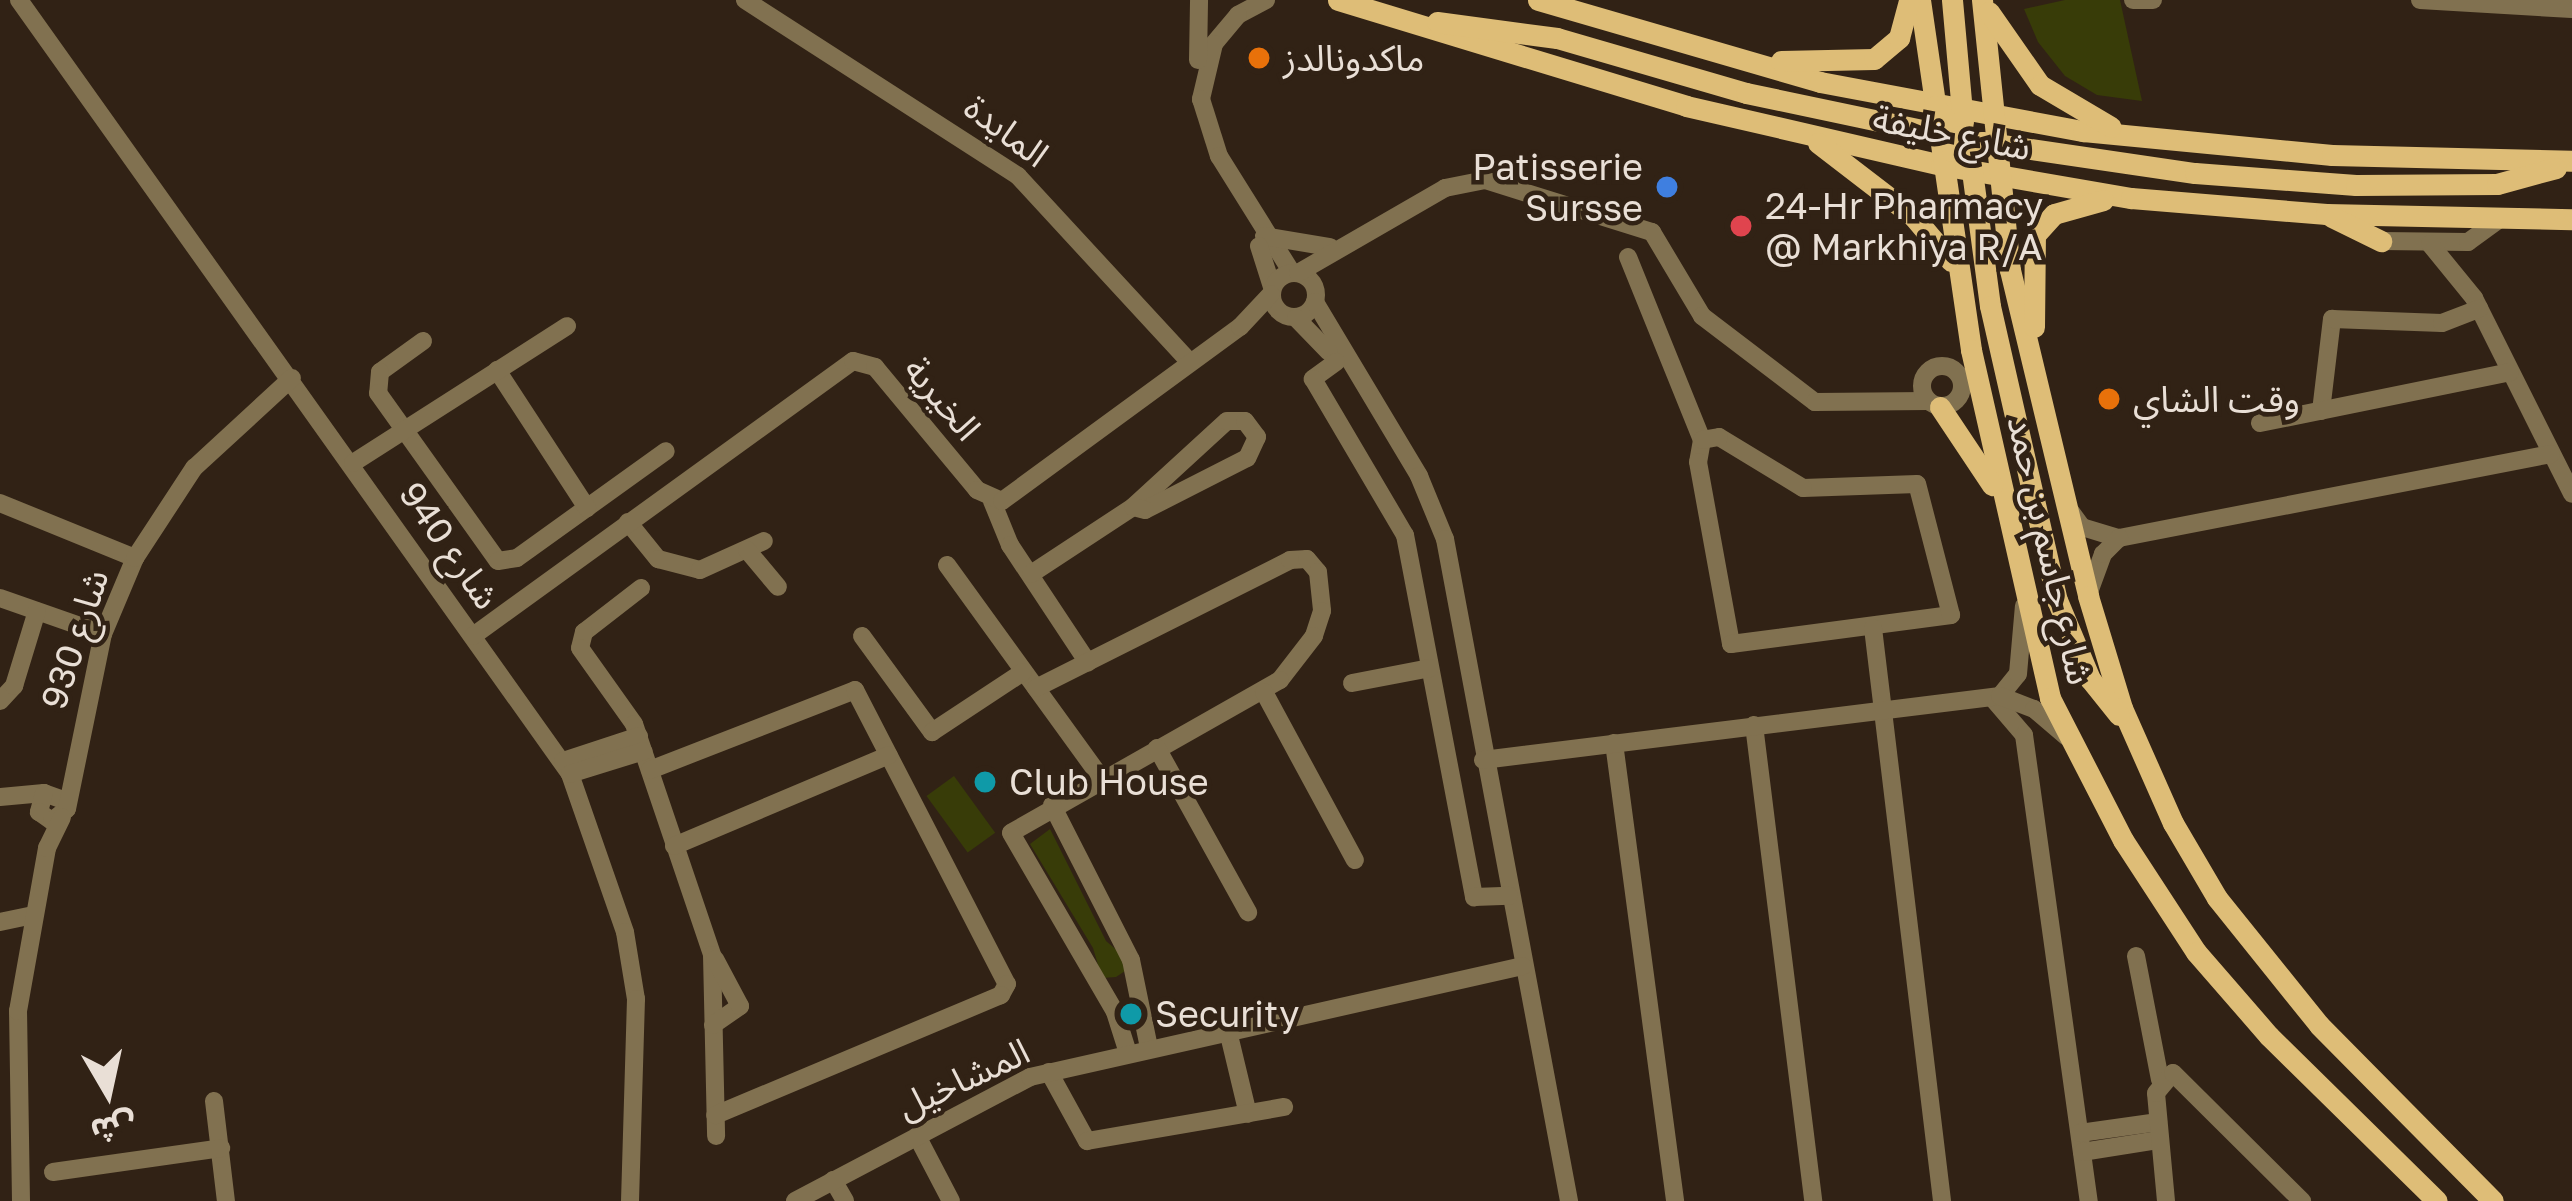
<!DOCTYPE html>
<html>
<head>
<meta charset="utf-8">
<style>
	body { margin:0 }
	#map { position:relative; width:2572px; height:1201px; overflow:hidden; background:#312215; font-family:"Golos Text","Noto Sans Arabic",sans-serif }
	div>[style] { position:absolute }
	[style*='--x'] { left:calc(var(--x)*1px); top:calc(var(--y)*1px); width:calc(var(--w)*1px); rotate:calc(var(--a)*1deg) }
	.green>* { inset:0; background:#383c08; transform-origin:0 0 }
	.minor>* { height:18px; margin:-9px; padding:0 9px; transform-origin:9px; border-radius:9px; background:#817150 }
	.minor>.ring { margin:-9px; padding:0; box-sizing:content-box; background:none; border:18px solid #817150; border-radius:50% }
	.major>* { height:21px; margin:-10.5px; padding:0 10.5px; transform-origin:10.5px; border-radius:10.5px; background:#debd77 }
	.dots>* { width:33px; height:33px; translate:-50% -50%; box-sizing:border-box; border:6px solid #312215; border-radius:50% }
	span { translate:-50% -50%; white-space:nowrap; text-align:center; line-height:1.15; -webkit-text-stroke:9px #312215; paint-order:stroke }
	.poi-label { font-size:36px; color:#e9dfd6 }
	.left { translate:0 -50%; text-align:left }
	.right { translate:-100% -50%; text-align:right }
	.street-label { font-size:36px; color:#e9dfd6 }
	.north { position:absolute; left:48px; top:1033px; width:120px; height:120px; -webkit-text-stroke:9px #312215; paint-order:stroke; rotate:171deg; font-size:33px; font-weight:700; line-height:48px; text-align:center; color:#e9dfd6 }
	.north::after { content:''; display:block; margin:auto; width:42px; height:54px; background:#e9dfd6; clip-path:polygon(50% 0,100% 100%,50% 72%,0 100%) }
</style>
</head>
<body>
<div id="map">
	<div class="green">
		<i style="clip-path:polygon(2065px 0,2120px 0,2142px 101px,2097px 95px,2065px 76px,2038px 42px,2024px 9px)"></i>
		<i style="left:954px;top:776px;width:70px;height:34px;rotate:54deg"></i>
		<i style="clip-path:polygon(1050px 829px,1106px 941px,1119px 952px,1125px 971px,1116px 977px,1102px 978px,1093px 948px,1030px 844px)"></i>
	</div>
	<div class="minor">
		<i style="--x:19;--y:0;--w:950;--a:54.55"></i>
		<i style="--x:570;--y:774;--w:167;--a:70.8"></i>
		<i style="--x:625;--y:932;--w:68;--a:80.7"></i>
		<i style="--x:636;--y:999;--w:202;--a:91.7"></i>
		<i style="--x:745;--y:0;--w:325;--a:32.8"></i>
		<i style="--x:1018;--y:176;--w:252;--a:47.3"></i>
		<i style="--x:1266;--y:0;--w:32;--a:152"></i>
		<i style="--x:1238;--y:15;--w:38;--a:130"></i>
		<i style="--x:1214;--y:44;--w:57;--a:103.3"></i>
		<i style="--x:1201;--y:99;--w:60;--a:72.5"></i>
		<i style="--x:1219;--y:156;--w:138;--a:58"></i>
		<i style="--x:2133;--y:0;--w:20;--a:0"></i>
		<i style="--x:2420;--y:0;--w:152;--a:3.4"></i>
		<i style="--x:1198;--y:60;--w:60;--a:-89"></i>
		<i style="--x:1264;--y:236;--w:67;--a:9.5"></i>
		<i style="--x:2381;--y:241;--w:87;--a:0.7"></i>
		<i style="--x:2468;--y:242;--w:37;--a:-36"></i>
		<i style="--x:2430;--y:244;--w:70;--a:50.8"></i>
		<i style="--x:2474;--y:298;--w:219;--a:63.4"></i>
		<i style="--x:1259;--y:246;--w:43;--a:72.4"></i>
		<i style="--x:1628;--y:257;--w:197;--a:68"></i>
		<i style="--x:1702;--y:440;--w:22;--a:100"></i>
		<i style="--x:1698;--y:462;--w:185;--a:79.7"></i>
		<i style="--x:1731;--y:644;--w:222;--a:-7.5"></i>
		<i style="--x:1951;--y:615;--w:135;--a:-104.5"></i>
		<i style="--x:1917;--y:484;--w:114;--a:178"></i>
		<i style="--x:1803;--y:488;--w:98;--a:-148.7"></i>
		<i style="--x:1719;--y:437;--w:17;--a:170"></i>
		<i class="ring" style="left:1272px;top:273px;width:26px;height:26px"></i>
		<i style="--x:1298;--y:273;--w:170;--a:-30"></i>
		<i style="--x:1445;--y:188;--w:41;--a:-11.3"></i>
		<i style="--x:1485;--y:180;--w:175;--a:17.3"></i>
		<i style="--x:1652;--y:232;--w:98;--a:59.2"></i>
		<i style="--x:1702;--y:316;--w:142;--a:37.3"></i>
		<i style="--x:1815;--y:402;--w:113;--a:-0.5"></i>
		<i style="--x:1315;--y:302;--w:203;--a:59.1"></i>
		<i style="--x:1419;--y:476;--w:68;--a:67.6"></i>
		<i style="--x:1445;--y:539;--w:674;--a:79.39"></i>
		<i style="--x:1296;--y:318;--w:47;--a:45.9"></i>
		<i style="--x:423;--y:341;--w:53;--a:144.2"></i>
		<i style="--x:380;--y:372;--w:21;--a:95"></i>
		<i style="--x:378;--y:393;--w:206;--a:54.5"></i>
		<i style="--x:498;--y:561;--w:19;--a:-9"></i>
		<i style="--x:517;--y:558;--w:183;--a:-35.7"></i>
		<i style="--x:1336;--y:362;--w:29;--a:144"></i>
		<i style="--x:1313;--y:379;--w:181;--a:59.5"></i>
		<i style="--x:1405;--y:535;--w:369;--a:79.2"></i>
		<i style="--x:1474;--y:897;--w:35;--a:-2"></i>
		<i class="ring" style="left:1922px;top:366px;width:22px;height:22px"></i>
		<i style="--x:497;--y:370;--w:165;--a:56.9"></i>
		<i style="--x:2321;--y:411;--w:93;--a:-83.2"></i>
		<i style="--x:2332;--y:319;--w:110;--a:2.1"></i>
		<i style="--x:2442;--y:323;--w:40;--a:-21"></i>
		<i style="--x:2260;--y:423;--w:255;--a:-11.5"></i>
		<i style="--x:353;--y:463;--w:254;--a:-32.6"></i>
		<i style="--x:992;--y:501;--w:48;--a:67.8"></i>
		<i style="--x:1010;--y:545;--w:141;--a:56.5"></i>
		<i style="--x:0;--y:503;--w:146;--a:22.2"></i>
		<i style="--x:2071;--y:512;--w:19;--a:54"></i>
		<i style="--x:2082;--y:527;--w:39;--a:17"></i>
		<i style="--x:2119;--y:538;--w:440;--a:-11"></i>
		<i style="--x:628;--y:522;--w:48;--a:51"></i>
		<i style="--x:658;--y:559;--w:43;--a:14.7"></i>
		<i style="--x:700;--y:570;--w:70;--a:-24.4"></i>
		<i style="--x:747;--y:550;--w:48;--a:50"></i>
		<i style="--x:947;--y:565;--w:263;--a:54.1"></i>
		<i style="--x:1031;--y:574;--w:122;--a:-33.3"></i>
		<i style="--x:1133;--y:507;--w:127;--a:-42.5"></i>
		<i style="--x:1227;--y:421;--w:18;--a:0"></i>
		<i style="--x:1245;--y:421;--w:20;--a:53"></i>
		<i style="--x:1257;--y:437;--w:23;--a:115"></i>
		<i style="--x:1247;--y:458;--w:114;--a:153"></i>
		<i style="--x:1145;--y:510;--w:12;--a:-166"></i>
		<i style="--x:641;--y:588;--w:72;--a:142.3"></i>
		<i style="--x:584;--y:632;--w:16;--a:104"></i>
		<i style="--x:580;--y:648;--w:93;--a:54.6"></i>
		<i style="--x:634;--y:724;--w:244;--a:71.3"></i>
		<i style="--x:712;--y:955;--w:181;--a:88.7"></i>
		<i style="--x:2088;--y:595;--w:44;--a:-69.9"></i>
		<i style="--x:2103;--y:554;--w:23;--a:-45"></i>
		<i style="--x:0;--y:598;--w:109;--a:19.3"></i>
		<i style="--x:1873;--y:628;--w:577;--a:83.13"></i>
		<i style="--x:473;--y:636;--w:469;--a:-35.9"></i>
		<i style="--x:853;--y:361;--w:23;--a:15"></i>
		<i style="--x:875;--y:367;--w:160;--a:50.3"></i>
		<i style="--x:977;--y:490;--w:27;--a:24"></i>
		<i style="--x:1002;--y:501;--w:295;--a:-36.2"></i>
		<i style="--x:1240;--y:327;--w:45;--a:-46.8"></i>
		<i style="--x:862;--y:636;--w:119;--a:53.9"></i>
		<i style="--x:932;--y:732;--w:109;--a:-33.4"></i>
		<i style="--x:1352;--y:683;--w:79;--a:-10.9"></i>
		<i style="--x:1036;--y:688;--w:284;--a:-26.7"></i>
		<i style="--x:1290;--y:560;--w:17;--a:-3"></i>
		<i style="--x:1307;--y:559;--w:17;--a:50"></i>
		<i style="--x:1318;--y:572;--w:39;--a:84"></i>
		<i style="--x:1322;--y:611;--w:26;--a:108"></i>
		<i style="--x:1314;--y:636;--w:56;--a:127.7"></i>
		<i style="--x:1280;--y:680;--w:309;--a:150.4"></i>
		<i style="--x:1011;--y:833;--w:207;--a:59.8"></i>
		<i style="--x:1115;--y:1012;--w:43;--a:72.4"></i>
		<i style="--x:1264;--y:692;--w:191;--a:61.6"></i>
		<i style="--x:2000;--y:696;--w:28;--a:-51"></i>
		<i style="--x:2018;--y:674;--w:68;--a:-85"></i>
		<i style="--x:1994;--y:700;--w:46;--a:49.4"></i>
		<i style="--x:2024;--y:735;--w:471;--a:82.1"></i>
		<i style="--x:0;--y:701;--w:21;--a:-47"></i>
		<i style="--x:14;--y:686;--w:78;--a:-73"></i>
		<i style="--x:1754;--y:725;--w:480;--a:82.9"></i>
		<i style="--x:1614;--y:743;--w:462;--a:82.4"></i>
		<i style="--x:1157;--y:748;--w:188;--a:61"></i>
		<i style="--x:1483;--y:760;--w:521;--a:-7.06"></i>
		<i style="--x:2000;--y:696;--w:36;--a:21"></i>
		<i style="--x:2034;--y:709;--w:43;--a:40.3"></i>
		<i style="--x:563;--y:761;--w:80;--a:-18.2"></i>
		<i style="--x:650;--y:770;--w:220;--a:-21.3"></i>
		<i style="--x:855;--y:690;--w:331;--a:62.7"></i>
		<i style="--x:1007;--y:984;--w:13;--a:119"></i>
		<i style="--x:1001;--y:995;--w:310;--a:157.2"></i>
		<i style="--x:570;--y:774;--w:77;--a:-17.3"></i>
		<i style="--x:0;--y:797;--w:44;--a:-5.2"></i>
		<i style="--x:66;--y:801;--w:23;--a:-160"></i>
		<i style="--x:44;--y:793;--w:20;--a:105"></i>
		<i style="--x:39;--y:812;--w:16;--a:35"></i>
		<i style="--x:52;--y:821;--w:19;--a:-39"></i>
		<i style="--x:67;--y:809;--w:179;--a:-78.4"></i>
		<i style="--x:103;--y:634;--w:82;--a:-67.2"></i>
		<i style="--x:135;--y:558;--w:108;--a:-56.8"></i>
		<i style="--x:194;--y:468;--w:133;--a:-42.6"></i>
		<i style="--x:1052;--y:805;--w:174;--a:63"></i>
		<i style="--x:1131;--y:960;--w:90;--a:78.4"></i>
		<i style="--x:674;--y:846;--w:233;--a:-22.9"></i>
		<i style="--x:0;--y:922;--w:34;--a:-12"></i>
		<i style="--x:2136;--y:956;--w:126;--a:79"></i>
		<i style="--x:713;--y:1025;--w:33;--a:-35"></i>
		<i style="--x:740;--y:1006;--w:53;--a:-118"></i>
		<i style="--x:1228;--y:1031;--w:85;--a:76.5"></i>
		<i style="--x:1049;--y:1072;--w:79;--a:61.2"></i>
		<i style="--x:1087;--y:1141;--w:200;--a:-9.8"></i>
		<i style="--x:214;--y:1101;--w:101;--a:83.2"></i>
		<i style="--x:2080;--y:1133;--w:79;--a:-8"></i>
		<i style="--x:917;--y:1136;--w:73;--a:62.4"></i>
		<i style="--x:2082;--y:1152;--w:78;--a:-8.9"></i>
		<i style="--x:53;--y:1172;--w:170;--a:-8.1"></i>
		<i style="--x:833;--y:1180;--w:24;--a:60"></i>
		<i style="--x:21;--y:1201;--w:190;--a:-90.9"></i>
		<i style="--x:18;--y:1011;--w:166;--a:-79.9"></i>
		<i style="--x:47;--y:848;--w:34;--a:-64"></i>
		<i style="--x:795;--y:1201;--w:266;--a:-27.8"></i>
		<i style="--x:1030;--y:1077;--w:505;--a:-12.69"></i>
		<i style="--x:2166;--y:1201;--w:108;--a:-95.3"></i>
		<i style="--x:2156;--y:1093;--w:26;--a:-50"></i>
		<i style="--x:2173;--y:1073;--w:182;--a:44.8"></i>
	</div>
	<div class="major">
		<i style="--x:1338;--y:0;--w:364;--a:16.9"></i>
		<i style="--x:1686;--y:106;--w:262;--a:13"></i>
		<i style="--x:1941;--y:165;--w:193;--a:9.9"></i>
		<i style="--x:2131;--y:198;--w:196;--a:4.7"></i>
		<i style="--x:2326;--y:214;--w:246;--a:1.2"></i>
		<i style="--x:1538;--y:0;--w:294;--a:16.2"></i>
		<i style="--x:1820;--y:82;--w:268;--a:10.6"></i>
		<i style="--x:2083;--y:131;--w:250;--a:5.5"></i>
		<i style="--x:2332;--y:155;--w:240;--a:1.4"></i>
		<i style="--x:1920;--y:0;--w:354;--a:81.7"></i>
		<i style="--x:1971;--y:350;--w:357;--a:77.2"></i>
		<i style="--x:2050;--y:698;--w:160;--a:62.8"></i>
		<i style="--x:2123;--y:840;--w:134;--a:56.9"></i>
		<i style="--x:2196;--y:952;--w:111;--a:49"></i>
		<i style="--x:2269;--y:1036;--w:235;--a:44.5"></i>
		<i style="--x:1952;--y:0;--w:123;--a:84.9"></i>
		<i style="--x:1982;--y:0;--w:271;--a:84.1"></i>
		<i style="--x:2010;--y:270;--w:335;--a:76.5"></i>
		<i style="--x:2088;--y:596;--w:117;--a:73.1"></i>
		<i style="--x:2122;--y:708;--w:126;--a:66.1"></i>
		<i style="--x:2173;--y:823;--w:87;--a:59.6"></i>
		<i style="--x:2217;--y:898;--w:163;--a:51.2"></i>
		<i style="--x:2319;--y:1025;--w:247;--a:45.3"></i>
		<i style="--x:1989;--y:12;--w:89;--a:55.1"></i>
		<i style="--x:2040;--y:85;--w:82;--a:30.6"></i>
		<i style="--x:1437;--y:22;--w:121;--a:7.6"></i>
		<i style="--x:1557;--y:38;--w:197;--a:16.2"></i>
		<i style="--x:1746;--y:93;--w:208;--a:11.9"></i>
		<i style="--x:1781;--y:61;--w:93;--a:-1.2"></i>
		<i style="--x:1874;--y:59;--w:33;--a:-40"></i>
		<i style="--x:1899;--y:38;--w:39;--a:-75"></i>
		<i style="--x:1934;--y:106;--w:40;--a:49"></i>
		<i style="--x:1960;--y:136;--w:37;--a:71"></i>
		<i style="--x:1972;--y:171;--w:136;--a:82.4"></i>
		<i style="--x:1990;--y:306;--w:302;--a:77.2"></i>
		<i style="--x:2057;--y:600;--w:86;--a:67.3"></i>
		<i style="--x:2090;--y:679;--w:46;--a:51.1"></i>
		<i style="--x:1818;--y:143;--w:120;--a:37.5"></i>
		<i style="--x:1913;--y:216;--w:59;--a:49.8"></i>
		<i style="--x:1952;--y:151;--w:31;--a:-17"></i>
		<i style="--x:1982;--y:142;--w:215;--a:8.3"></i>
		<i style="--x:2195;--y:173;--w:161;--a:4.3"></i>
		<i style="--x:2356;--y:185;--w:141;--a:-0.4"></i>
		<i style="--x:2497;--y:184;--w:61;--a:-15.2"></i>
		<i style="--x:2332;--y:217;--w:55;--a:26.1"></i>
		<i style="--x:2034;--y:327;--w:92;--a:-89.4"></i>
		<i style="--x:2035;--y:235;--w:28;--a:-48"></i>
		<i style="--x:2054;--y:214;--w:51;--a:-15.9"></i>
		<i style="--x:1940;--y:407;--w:94;--a:56.3"></i>
	</div>
	<div class="dots">
		<i style="left:1259px;top:58px;background:#e8710a"></i>
		<i style="left:1667px;top:187px;background:#3f7fe0"></i>
		<i style="left:1741px;top:226px;background:#e0444e"></i>
		<i style="left:2109px;top:399px;background:#e8710a"></i>
		<i style="left:985px;top:782px;background:#0f9aa8"></i>
		<i style="left:1131px;top:1014px;background:#0f9aa8"></i>
	</div>
	<div class="poi-label">
		<span class="left" style="left:1283px;top:58px">ماكدونالدز</span>
		<span class="right" style="left:1643px;top:187px">Patisserie<br>Sursse</span>
		<span class="left" style="left:1765px;top:226px">24-Hr Pharmacy<br>@ Markhiya R/A</span>
		<span class="left" style="left:2133px;top:399px">وقت الشاي</span>
		<span class="left" style="left:1009px;top:782px">Club House</span>
		<span class="left" style="left:1155px;top:1014px">Security</span>
	</div>
	<div class="street-label">
		<span style="left:1007px;top:130px;rotate:37deg">المايدة</span>
		<span style="left:1952px;top:132px;rotate:11deg">شارع خليفة</span>
		<span style="left:943px;top:398px;rotate:50deg">الخيرية</span>
		<span style="left:450px;top:545px;rotate:55deg">شارع 940</span>
		<span style="left:2051px;top:550px;rotate:77deg">شارع جاسم بن حمد</span>
		<span style="left:74px;top:639px;rotate:-72deg">شارع 930</span>
		<span style="left:963px;top:1078px;rotate:-25deg">المشاخيل</span>
	</div>
	<div class="north">ش</div>
</div>
</body>
</html>
